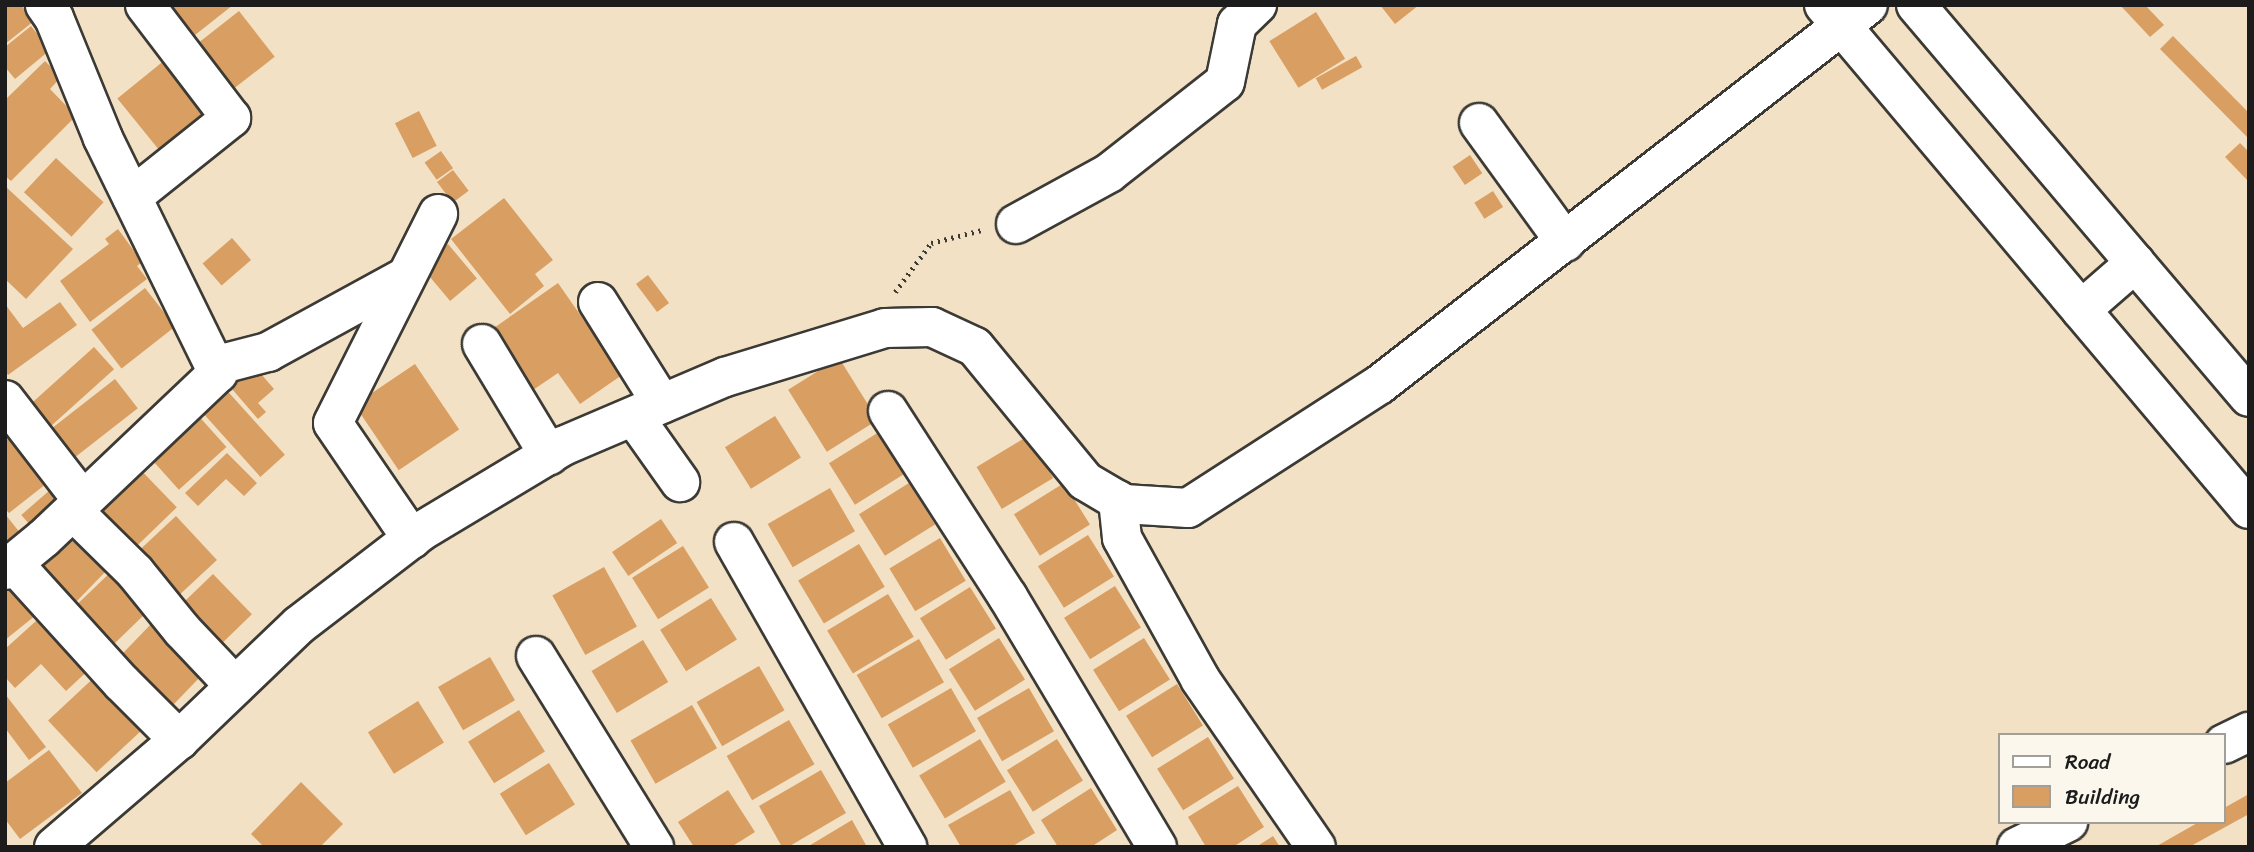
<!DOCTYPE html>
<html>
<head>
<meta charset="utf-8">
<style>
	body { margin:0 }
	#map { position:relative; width:2254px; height:852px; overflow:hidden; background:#f3e1c5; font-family:Sriracha,sans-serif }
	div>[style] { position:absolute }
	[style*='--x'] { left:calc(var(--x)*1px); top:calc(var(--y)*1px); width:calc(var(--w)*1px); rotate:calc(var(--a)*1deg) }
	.building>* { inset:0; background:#d99e61; transform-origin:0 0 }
	.path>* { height:4.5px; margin-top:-2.25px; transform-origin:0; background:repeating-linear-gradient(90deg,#3c3a35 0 2px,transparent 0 7px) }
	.roads { filter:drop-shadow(2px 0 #3c3a35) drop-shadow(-2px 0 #3c3a35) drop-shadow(0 2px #3c3a35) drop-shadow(0 -2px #3c3a35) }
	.minor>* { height:38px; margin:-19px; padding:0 19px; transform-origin:19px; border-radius:19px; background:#fff }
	span { translate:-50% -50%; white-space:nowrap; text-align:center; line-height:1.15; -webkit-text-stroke:7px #fbf7ec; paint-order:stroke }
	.frame { position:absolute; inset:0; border:7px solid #1c1c1c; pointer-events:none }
	.legend { position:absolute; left:1998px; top:733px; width:228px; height:91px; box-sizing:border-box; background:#fbf7ec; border:2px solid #a29f99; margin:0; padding:9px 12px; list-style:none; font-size:21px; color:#1c1c1c }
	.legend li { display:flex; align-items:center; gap:14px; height:35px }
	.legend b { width:35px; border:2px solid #a29f99 }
</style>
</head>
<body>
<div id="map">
	<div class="building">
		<i style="clip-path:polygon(9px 5px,21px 5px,34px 21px,5px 44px,5px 9px)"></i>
		<i style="clip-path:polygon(163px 5px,233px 5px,190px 39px)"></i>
		<i style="clip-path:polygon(1380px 5px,1419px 5px,1395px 24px)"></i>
		<i style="clip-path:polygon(2120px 5px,2145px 5px,2164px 25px,2150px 37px)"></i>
		<i style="left:239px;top:11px;width:58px;height:53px;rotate:52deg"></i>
		<i style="left:1316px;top:12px;width:55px;height:55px;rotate:58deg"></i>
		<i style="clip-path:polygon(31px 26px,50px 50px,15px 79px,5px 67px,5px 47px)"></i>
		<i style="clip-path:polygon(2173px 36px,2249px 113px,2249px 139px,2160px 49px)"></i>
		<i style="left:171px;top:55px;width:65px;height:69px;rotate:51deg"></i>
		<i style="left:1356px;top:56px;width:13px;height:46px;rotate:61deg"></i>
		<i style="clip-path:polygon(45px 61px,61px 77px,50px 89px,76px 116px,11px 181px,5px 176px,5px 100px)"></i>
		<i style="left:419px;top:111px;width:39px;height:27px;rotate:63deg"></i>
		<i style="clip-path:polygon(2240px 143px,2249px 152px,2249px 182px,2225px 157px)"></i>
		<i style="left:441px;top:151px;width:21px;height:20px;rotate:55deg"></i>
		<i style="left:1470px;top:155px;width:22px;height:21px;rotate:56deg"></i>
		<i style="left:56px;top:158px;width:65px;height:47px;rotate:43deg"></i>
		<i style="left:453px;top:170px;width:26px;height:20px;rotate:53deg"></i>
		<i style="clip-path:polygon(5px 186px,73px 249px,26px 299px,5px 279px)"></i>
		<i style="left:1493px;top:191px;width:19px;height:22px;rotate:58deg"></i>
		<i style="clip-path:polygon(504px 198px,553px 260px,535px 274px,544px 286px,510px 314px,451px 239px)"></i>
		<i style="clip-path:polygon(118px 229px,142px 262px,137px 266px,147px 279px,90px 322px,60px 281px,109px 244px,105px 239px)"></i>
		<i style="left:232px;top:238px;width:29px;height:39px;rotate:49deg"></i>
		<i style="left:448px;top:244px;width:45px;height:35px;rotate:50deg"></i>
		<i style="left:648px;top:275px;width:35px;height:15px;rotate:53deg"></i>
		<i style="clip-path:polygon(558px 283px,622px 375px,580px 404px,558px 373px,533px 390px,491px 330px)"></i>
		<i style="left:145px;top:288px;width:49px;height:68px;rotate:52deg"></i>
		<i style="clip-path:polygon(60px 302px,77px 325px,8px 375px,5px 371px,5px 304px,23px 328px)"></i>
		<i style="left:94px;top:347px;width:30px;height:89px;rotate:48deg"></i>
		<i style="left:839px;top:358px;width:73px;height:60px;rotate:58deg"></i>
		<i style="clip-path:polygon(250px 361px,274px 389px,258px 403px,266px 412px,258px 419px,226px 382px)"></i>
		<i style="left:415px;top:364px;width:79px;height:73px;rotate:56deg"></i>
		<i style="left:115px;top:379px;width:37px;height:87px;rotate:52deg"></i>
		<i style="left:222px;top:385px;width:94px;height:33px;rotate:48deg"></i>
		<i style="left:195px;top:412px;width:47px;height:64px;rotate:48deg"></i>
		<i style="left:775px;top:416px;width:49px;height:59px;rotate:58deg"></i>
		<i style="left:879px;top:432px;width:49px;height:59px;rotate:58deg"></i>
		<i style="clip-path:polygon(15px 434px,51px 480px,9px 513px,5px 509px,5px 441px)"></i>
		<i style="left:1028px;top:436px;width:49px;height:60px;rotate:59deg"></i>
		<i style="clip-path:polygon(227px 453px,257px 483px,244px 496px,226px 479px,198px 506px,185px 493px)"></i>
		<i style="left:133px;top:462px;width:63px;height:66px;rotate:46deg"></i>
		<i style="left:909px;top:483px;width:49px;height:59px;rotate:58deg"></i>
		<i style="left:1064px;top:483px;width:49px;height:59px;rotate:58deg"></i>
		<i style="left:830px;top:488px;width:50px;height:72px;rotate:60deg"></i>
		<i style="left:50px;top:490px;width:20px;height:38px;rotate:49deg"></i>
		<i style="clip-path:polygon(5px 514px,21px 534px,5px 547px)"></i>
		<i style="left:176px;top:516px;width:60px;height:60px;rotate:47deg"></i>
		<i style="left:661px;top:519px;width:29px;height:59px;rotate:56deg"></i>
		<i style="left:73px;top:526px;width:55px;height:61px;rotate:44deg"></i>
		<i style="left:1088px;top:535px;width:49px;height:59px;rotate:58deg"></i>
		<i style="left:940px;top:538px;width:50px;height:59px;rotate:59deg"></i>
		<i style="left:859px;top:544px;width:50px;height:71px;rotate:59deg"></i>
		<i style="left:683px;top:546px;width:49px;height:60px;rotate:58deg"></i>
		<i style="left:118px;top:565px;width:54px;height:62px;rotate:46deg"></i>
		<i style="left:604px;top:567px;width:68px;height:59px;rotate:61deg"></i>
		<i style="left:213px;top:574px;width:56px;height:52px;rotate:46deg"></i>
		<i style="clip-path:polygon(5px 584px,41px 611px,5px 640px)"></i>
		<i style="left:1115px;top:586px;width:49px;height:60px;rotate:58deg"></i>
		<i style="left:970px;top:587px;width:49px;height:59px;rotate:58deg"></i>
		<i style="left:888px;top:594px;width:50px;height:71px;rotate:59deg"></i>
		<i style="left:711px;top:598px;width:49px;height:60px;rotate:58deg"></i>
		<i style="clip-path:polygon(46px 612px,94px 665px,66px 691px,41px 664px,15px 688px,5px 677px,5px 649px)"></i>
		<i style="left:154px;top:621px;width:72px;height:59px;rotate:44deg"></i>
		<i style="left:999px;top:638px;width:49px;height:59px;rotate:58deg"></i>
		<i style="left:1144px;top:638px;width:49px;height:60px;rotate:58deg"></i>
		<i style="left:919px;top:639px;width:50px;height:72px;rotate:60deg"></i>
		<i style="left:643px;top:640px;width:49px;height:60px;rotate:59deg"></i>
		<i style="left:490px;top:657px;width:50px;height:60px;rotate:60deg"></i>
		<i style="left:759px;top:666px;width:51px;height:72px;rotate:60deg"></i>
		<i style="left:100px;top:672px;width:71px;height:71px;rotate:47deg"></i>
		<i style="left:1177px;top:684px;width:49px;height:60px;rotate:58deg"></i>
		<i style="left:951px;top:688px;width:50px;height:73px;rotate:60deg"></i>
		<i style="left:1029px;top:688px;width:50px;height:60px;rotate:60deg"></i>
		<i style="clip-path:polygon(5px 694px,46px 747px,29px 760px,5px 728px)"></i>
		<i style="left:418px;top:701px;width:49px;height:59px;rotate:58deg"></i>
		<i style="left:692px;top:705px;width:50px;height:71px;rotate:60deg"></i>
		<i style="left:519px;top:710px;width:49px;height:60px;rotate:58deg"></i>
		<i style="left:789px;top:720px;width:51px;height:72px;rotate:60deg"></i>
		<i style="left:1208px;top:737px;width:49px;height:60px;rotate:58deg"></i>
		<i style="left:980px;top:739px;width:50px;height:71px;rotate:59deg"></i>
		<i style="left:1057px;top:739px;width:49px;height:59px;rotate:58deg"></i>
		<i style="clip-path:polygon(49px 750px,82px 793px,20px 839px,5px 819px,5px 783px)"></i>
		<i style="left:549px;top:763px;width:49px;height:58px;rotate:58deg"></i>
		<i style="clip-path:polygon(821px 770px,846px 813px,788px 847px,782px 847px,759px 806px)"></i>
		<i style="clip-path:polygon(301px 782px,343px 824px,320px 847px,264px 847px,251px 834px)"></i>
		<i style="clip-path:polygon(1238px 786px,1264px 827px,1233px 847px,1206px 847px,1188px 817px)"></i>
		<i style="clip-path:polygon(1091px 788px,1117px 830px,1091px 847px,1058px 847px,1041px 820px)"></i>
		<i style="clip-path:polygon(728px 790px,755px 832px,731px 847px,694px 847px,678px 822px)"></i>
		<i style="clip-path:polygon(1010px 790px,1035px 833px,1011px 847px,961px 847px,948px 825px)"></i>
		<i style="clip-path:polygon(2249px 794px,2249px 814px,2189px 847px,2155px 847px,2199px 822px,2224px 822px,2224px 808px)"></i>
		<i style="clip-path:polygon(852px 820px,867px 847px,807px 847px)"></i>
		<i style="clip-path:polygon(1273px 836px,1280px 847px,1256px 847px)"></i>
	</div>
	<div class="path">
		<i style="--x:895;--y:292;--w:61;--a:-53.7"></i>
		<i style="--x:931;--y:243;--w:53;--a:-14.3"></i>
	</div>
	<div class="roads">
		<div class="minor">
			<i style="--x:1824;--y:5;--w:659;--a:49.86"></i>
			<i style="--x:1916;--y:5;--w:514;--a:49.65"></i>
			<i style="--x:1479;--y:123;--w:147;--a:54.1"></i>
			<i style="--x:132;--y:197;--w:127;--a:-38.6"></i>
			<i style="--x:231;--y:118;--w:142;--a:-127.3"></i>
			<i style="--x:1016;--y:224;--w:106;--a:-28.7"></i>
			<i style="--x:1109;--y:173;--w:147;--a:-38.1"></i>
			<i style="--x:1225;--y:82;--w:59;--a:-78.3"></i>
			<i style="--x:1237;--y:24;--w:28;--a:-44"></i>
			<i style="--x:598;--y:302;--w:120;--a:57.9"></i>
			<i style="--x:2081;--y:310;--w:72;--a:-41"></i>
			<i style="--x:482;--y:344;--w:130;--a:58.9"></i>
			<i style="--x:214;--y:366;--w:56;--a:-14.5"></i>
			<i style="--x:268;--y:352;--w:156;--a:-28.7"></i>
			<i style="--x:5;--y:400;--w:128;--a:52.3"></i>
			<i style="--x:888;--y:411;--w:221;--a:57.2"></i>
			<i style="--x:1008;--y:597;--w:291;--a:59.2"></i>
			<i style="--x:634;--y:417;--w:80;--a:54.7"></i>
			<i style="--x:1118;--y:500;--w:38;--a:84"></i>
			<i style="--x:1122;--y:538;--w:161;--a:61"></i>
			<i style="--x:1200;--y:679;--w:204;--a:55.4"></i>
			<i style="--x:73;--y:511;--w:87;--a:44.5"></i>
			<i style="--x:135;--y:572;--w:75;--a:51"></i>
			<i style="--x:182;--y:630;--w:77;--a:46.6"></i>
			<i style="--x:412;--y:539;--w:140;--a:-124.3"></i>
			<i style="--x:333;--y:423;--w:234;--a:-63.3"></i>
			<i style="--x:734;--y:542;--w:351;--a:60.4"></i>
			<i style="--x:13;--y:563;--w:162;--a:47.8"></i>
			<i style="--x:122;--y:683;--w:81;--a:45"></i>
			<i style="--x:5;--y:570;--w:50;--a:-39.4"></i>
			<i style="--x:44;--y:538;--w:240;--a:-43.5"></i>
			<i style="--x:218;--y:373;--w:262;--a:-116.1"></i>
			<i style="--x:103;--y:138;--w:130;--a:-112.2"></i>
			<i style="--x:54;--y:18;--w:16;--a:-125"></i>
			<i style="--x:536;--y:656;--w:225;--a:58.3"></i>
			<i style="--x:2224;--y:744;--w:28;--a:-26"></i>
			<i style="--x:54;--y:847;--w:165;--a:-40.6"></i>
			<i style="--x:179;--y:740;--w:166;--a:-43.8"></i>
			<i style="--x:299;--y:625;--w:153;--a:-37.5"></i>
			<i style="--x:420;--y:532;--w:167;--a:-31"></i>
			<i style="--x:563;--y:446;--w:176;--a:-23.1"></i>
			<i style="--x:725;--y:377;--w:167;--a:-17"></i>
			<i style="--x:885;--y:328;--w:47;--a:-1.2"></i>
			<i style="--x:932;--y:327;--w:47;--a:24.9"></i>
			<i style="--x:975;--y:347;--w:173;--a:50.6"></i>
			<i style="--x:1085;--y:481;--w:45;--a:30.5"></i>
			<i style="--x:1124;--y:504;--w:64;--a:3.6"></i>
			<i style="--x:1188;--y:508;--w:227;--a:-32.8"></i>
			<i style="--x:1379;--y:385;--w:619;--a:-37.85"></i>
			<i style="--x:2017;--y:847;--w:57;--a:-26.1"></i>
		</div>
	</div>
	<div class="frame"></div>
	<ul class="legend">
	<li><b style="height:9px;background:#fff"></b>Road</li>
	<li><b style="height:19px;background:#d99e61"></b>Building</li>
	</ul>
</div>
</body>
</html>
